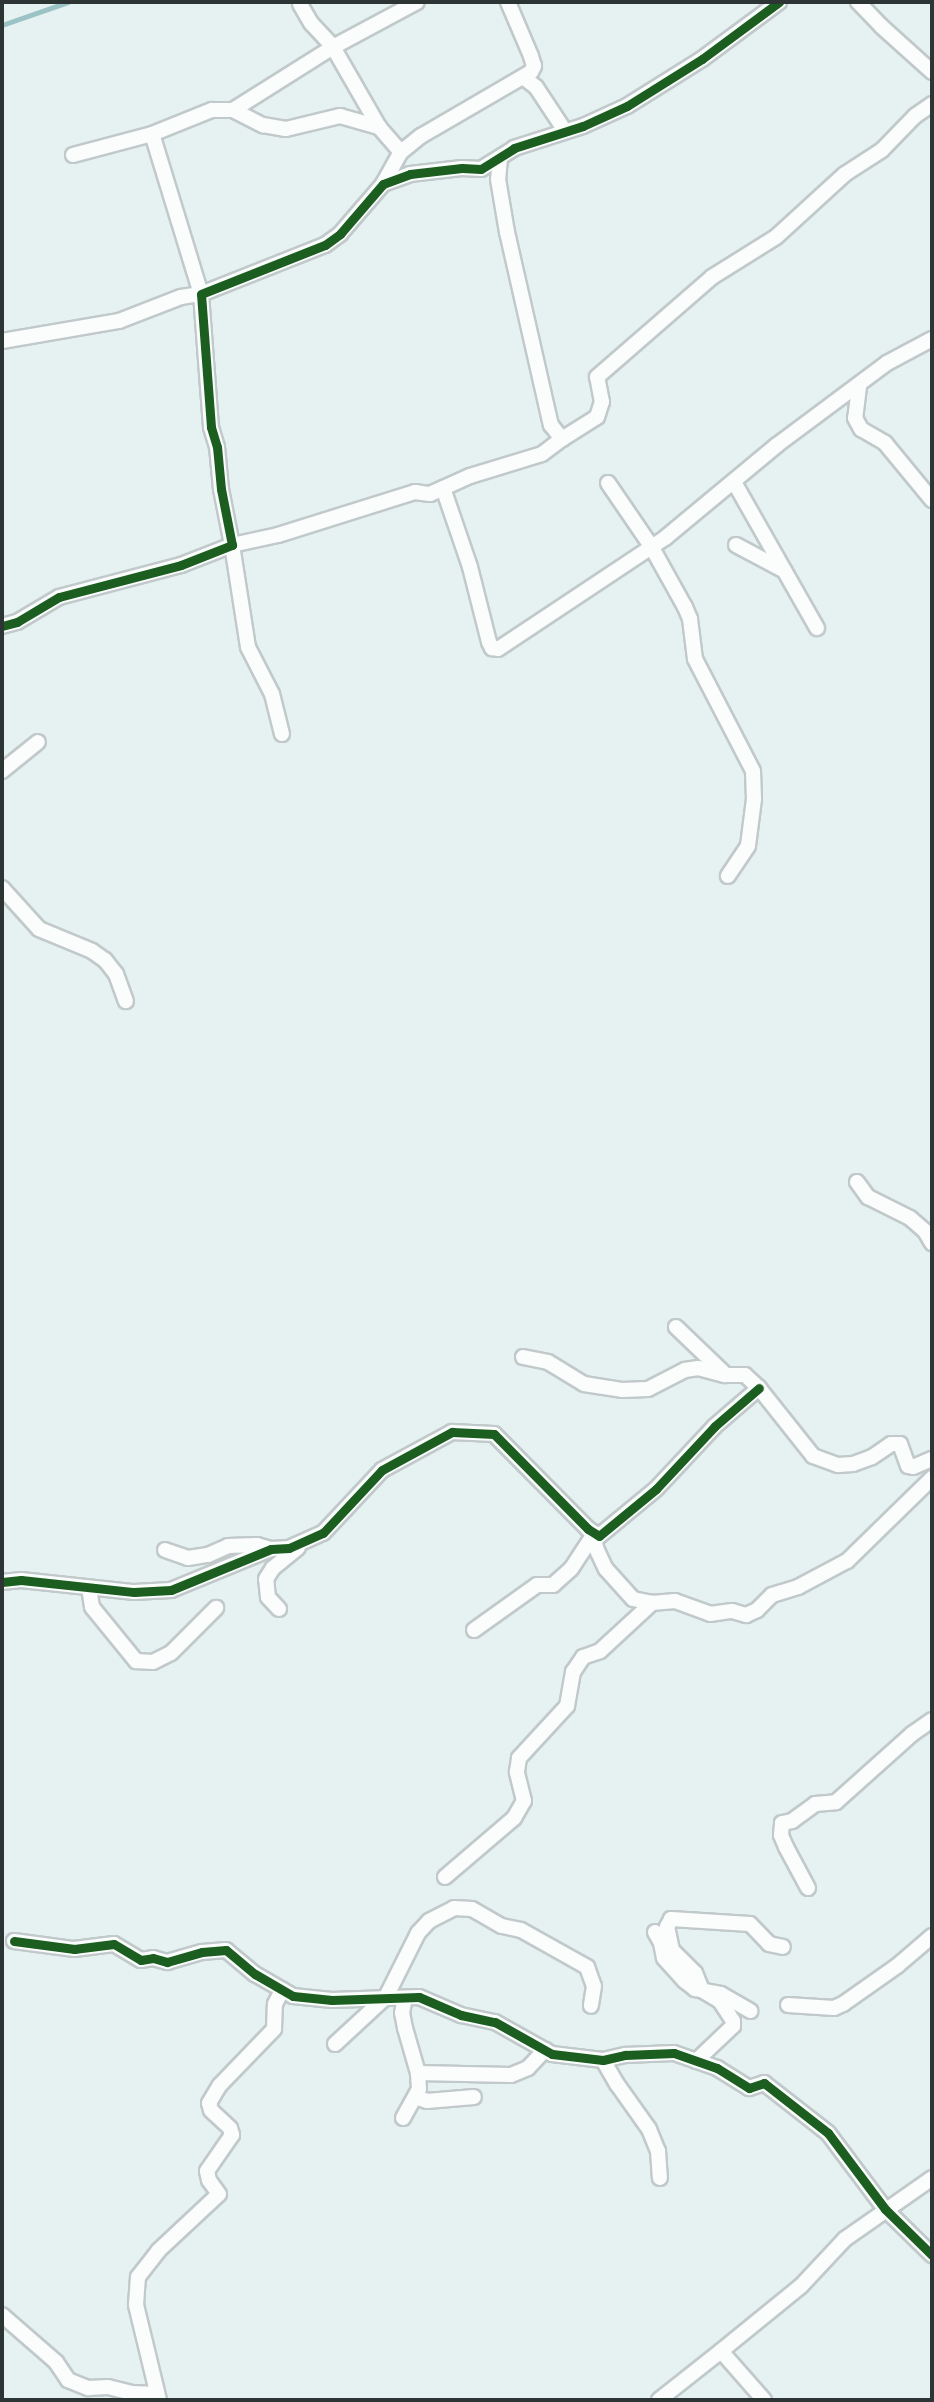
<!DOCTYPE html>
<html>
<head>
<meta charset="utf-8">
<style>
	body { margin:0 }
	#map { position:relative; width:934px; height:2402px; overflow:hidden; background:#e6f2f2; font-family:"Fira Sans",sans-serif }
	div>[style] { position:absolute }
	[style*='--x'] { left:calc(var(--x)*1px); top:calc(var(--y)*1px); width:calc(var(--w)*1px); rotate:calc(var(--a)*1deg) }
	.stream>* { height:4.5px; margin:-2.25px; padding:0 2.25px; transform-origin:2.25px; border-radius:2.25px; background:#9bc2c4 }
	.roads { filter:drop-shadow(2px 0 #c1c9ca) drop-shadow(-2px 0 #c1c9ca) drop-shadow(0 2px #c1c9ca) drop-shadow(0 -2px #c1c9ca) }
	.street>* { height:14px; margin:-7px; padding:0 7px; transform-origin:7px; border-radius:7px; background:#fbfdfd }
	.cycleway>* { height:9px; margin:-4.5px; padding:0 4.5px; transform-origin:4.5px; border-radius:4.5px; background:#1b5e20 }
	span { translate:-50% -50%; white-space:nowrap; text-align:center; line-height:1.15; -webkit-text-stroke:6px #e1f6f7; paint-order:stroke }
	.frame { position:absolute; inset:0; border:4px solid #2c3434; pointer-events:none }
</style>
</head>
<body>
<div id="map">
	<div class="stream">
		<i style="--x:2;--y:25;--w:70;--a:-19.2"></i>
	</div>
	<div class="roads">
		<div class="street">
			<i style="--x:858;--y:2;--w:33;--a:46"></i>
			<i style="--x:881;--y:26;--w:69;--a:42"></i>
			<i style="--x:300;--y:4;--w:22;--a:60"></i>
			<i style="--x:311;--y:23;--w:33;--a:47"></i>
			<i style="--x:333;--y:47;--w:92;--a:60.1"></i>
			<i style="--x:379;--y:127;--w:33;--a:49"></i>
			<i style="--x:523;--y:77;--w:16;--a:38"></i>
			<i style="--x:536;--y:87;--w:53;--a:56.6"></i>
			<i style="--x:233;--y:110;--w:118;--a:-32.2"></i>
			<i style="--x:333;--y:47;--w:95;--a:-28.2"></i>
			<i style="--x:73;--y:155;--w:82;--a:-14.9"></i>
			<i style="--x:152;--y:134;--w:65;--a:-21.8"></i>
			<i style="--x:212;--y:110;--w:21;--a:0"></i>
			<i style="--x:233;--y:110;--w:34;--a:27"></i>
			<i style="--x:263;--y:125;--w:23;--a:10"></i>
			<i style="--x:286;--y:129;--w:56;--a:-13.5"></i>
			<i style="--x:340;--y:116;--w:41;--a:15.8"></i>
			<i style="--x:500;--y:158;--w:21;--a:95"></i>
			<i style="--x:498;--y:179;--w:54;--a:80.4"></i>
			<i style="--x:507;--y:232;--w:198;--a:77.2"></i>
			<i style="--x:551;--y:425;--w:18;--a:52"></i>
			<i style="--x:562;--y:439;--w:41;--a:-32.2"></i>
			<i style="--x:597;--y:417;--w:16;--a:-72"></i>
			<i style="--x:602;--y:402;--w:25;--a:-101"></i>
			<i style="--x:597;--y:377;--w:152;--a:-41"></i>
			<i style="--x:712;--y:277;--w:75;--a:-32"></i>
			<i style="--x:776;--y:237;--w:93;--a:-42.4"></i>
			<i style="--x:845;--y:174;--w:44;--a:-33"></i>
			<i style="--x:882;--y:150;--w:47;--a:-45.9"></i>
			<i style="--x:915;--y:116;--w:21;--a:-35"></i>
			<i style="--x:383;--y:184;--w:37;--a:-61"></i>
			<i style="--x:401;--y:152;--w:26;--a:-39"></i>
			<i style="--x:421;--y:136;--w:127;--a:-30.2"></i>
			<i style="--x:531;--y:72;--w:7;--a:-63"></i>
			<i style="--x:534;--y:66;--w:10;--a:-107"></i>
			<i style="--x:531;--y:56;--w:59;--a:-113.1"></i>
			<i style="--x:2;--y:341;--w:119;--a:-9.7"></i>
			<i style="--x:119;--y:321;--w:66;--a:-21.2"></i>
			<i style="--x:181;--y:297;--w:20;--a:-9"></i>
			<i style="--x:201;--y:294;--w:167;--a:-107"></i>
			<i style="--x:859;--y:387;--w:31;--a:97"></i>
			<i style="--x:855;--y:418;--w:13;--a:61"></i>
			<i style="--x:861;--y:429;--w:28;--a:30"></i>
			<i style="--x:885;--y:443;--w:74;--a:50.5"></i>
			<i style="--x:734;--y:482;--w:168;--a:60.4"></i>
			<i style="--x:608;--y:483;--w:76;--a:55.7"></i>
			<i style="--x:651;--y:546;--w:70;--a:60.9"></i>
			<i style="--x:685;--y:607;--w:13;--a:67"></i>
			<i style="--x:690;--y:619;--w:40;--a:82.9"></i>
			<i style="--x:695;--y:659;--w:126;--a:62.6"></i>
			<i style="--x:753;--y:771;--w:28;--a:88"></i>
			<i style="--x:754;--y:799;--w:47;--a:97.3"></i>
			<i style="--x:748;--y:846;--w:36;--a:124"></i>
			<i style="--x:443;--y:488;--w:83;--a:71.1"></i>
			<i style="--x:470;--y:567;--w:77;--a:75.8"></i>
			<i style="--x:489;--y:642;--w:7;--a:63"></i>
			<i style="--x:492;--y:648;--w:6;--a:9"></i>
			<i style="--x:498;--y:649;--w:201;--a:-33.6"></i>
			<i style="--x:665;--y:538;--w:146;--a:-39.7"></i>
			<i style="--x:777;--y:445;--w:137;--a:-36.7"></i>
			<i style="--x:887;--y:363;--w:51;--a:-28.1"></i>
			<i style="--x:736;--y:545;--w:55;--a:28"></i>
			<i style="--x:2;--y:626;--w:16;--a:-15"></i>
			<i style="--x:17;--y:622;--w:49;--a:-30.8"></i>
			<i style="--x:59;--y:597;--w:126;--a:-14.7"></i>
			<i style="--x:181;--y:565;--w:55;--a:-21.4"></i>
			<i style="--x:232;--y:545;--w:57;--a:-101.1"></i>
			<i style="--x:221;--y:489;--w:42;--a:-95.4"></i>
			<i style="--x:217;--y:447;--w:21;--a:-107"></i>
			<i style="--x:211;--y:427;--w:133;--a:-94.3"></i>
			<i style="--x:201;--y:294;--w:133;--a:-21.6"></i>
			<i style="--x:325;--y:245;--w:19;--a:-36"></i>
			<i style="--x:340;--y:234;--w:66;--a:-49.3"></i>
			<i style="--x:383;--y:184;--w:29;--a:-20"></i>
			<i style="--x:410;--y:174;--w:52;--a:-6.6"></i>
			<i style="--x:462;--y:168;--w:19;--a:3"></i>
			<i style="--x:481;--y:169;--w:39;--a:-32"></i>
			<i style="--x:514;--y:148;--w:72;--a:-17.7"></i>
			<i style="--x:583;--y:126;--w:48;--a:-24.4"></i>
			<i style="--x:627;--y:106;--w:89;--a:-32.1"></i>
			<i style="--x:702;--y:59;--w:96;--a:-36.5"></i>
			<i style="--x:282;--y:734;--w:41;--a:-104"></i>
			<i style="--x:272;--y:694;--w:53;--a:-117.1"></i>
			<i style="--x:248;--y:647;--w:103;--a:-98.9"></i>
			<i style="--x:232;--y:545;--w:47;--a:-12.3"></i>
			<i style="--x:278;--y:535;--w:144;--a:-17.4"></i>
			<i style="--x:415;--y:492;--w:15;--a:8"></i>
			<i style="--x:430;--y:494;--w:44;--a:-24.2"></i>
			<i style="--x:470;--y:476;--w:75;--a:-17"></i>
			<i style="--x:542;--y:454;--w:25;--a:-37"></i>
			<i style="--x:2;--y:771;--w:46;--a:-38.9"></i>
			<i style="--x:2;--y:888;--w:55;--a:47.9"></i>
			<i style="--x:39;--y:929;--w:57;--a:22.5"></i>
			<i style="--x:92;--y:951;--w:16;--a:35"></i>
			<i style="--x:105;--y:960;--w:18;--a:52"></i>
			<i style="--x:116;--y:974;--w:29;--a:70"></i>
			<i style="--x:857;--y:1182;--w:19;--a:54"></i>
			<i style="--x:868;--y:1197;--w:47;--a:26.6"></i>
			<i style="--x:910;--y:1218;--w:20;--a:41"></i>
			<i style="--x:925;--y:1231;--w:14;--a:60"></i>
			<i style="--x:676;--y:1327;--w:69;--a:43.8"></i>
			<i style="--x:726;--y:1375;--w:19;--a:0"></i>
			<i style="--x:745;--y:1375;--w:19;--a:43"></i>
			<i style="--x:759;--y:1388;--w:87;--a:51.5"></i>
			<i style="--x:813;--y:1456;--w:27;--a:20"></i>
			<i style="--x:838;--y:1465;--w:15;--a:-4"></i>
			<i style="--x:853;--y:1464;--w:20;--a:-20"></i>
			<i style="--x:872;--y:1457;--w:23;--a:-34"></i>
			<i style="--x:891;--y:1444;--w:9;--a:0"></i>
			<i style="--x:900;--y:1444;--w:23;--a:70"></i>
			<i style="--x:908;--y:1466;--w:5;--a:11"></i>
			<i style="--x:913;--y:1467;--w:21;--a:-23"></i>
			<i style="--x:523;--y:1357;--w:25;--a:11"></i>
			<i style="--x:548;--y:1362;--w:42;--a:31.4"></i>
			<i style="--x:584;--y:1384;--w:38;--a:9"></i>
			<i style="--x:622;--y:1390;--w:26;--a:-2"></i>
			<i style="--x:648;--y:1389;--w:42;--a:-27.2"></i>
			<i style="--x:685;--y:1370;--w:13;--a:-9"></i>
			<i style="--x:698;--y:1368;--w:28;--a:15"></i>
			<i style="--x:594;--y:1534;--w:14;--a:82"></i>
			<i style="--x:596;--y:1548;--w:23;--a:65"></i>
			<i style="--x:606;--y:1569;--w:40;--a:48"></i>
			<i style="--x:633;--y:1599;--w:19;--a:12"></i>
			<i style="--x:652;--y:1603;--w:23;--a:-5"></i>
			<i style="--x:675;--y:1601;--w:37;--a:20"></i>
			<i style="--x:710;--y:1614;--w:22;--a:-8"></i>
			<i style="--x:732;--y:1611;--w:15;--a:16"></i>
			<i style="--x:746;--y:1615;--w:12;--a:-24"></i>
			<i style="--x:757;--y:1610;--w:21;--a:-45"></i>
			<i style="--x:772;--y:1595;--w:27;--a:-17"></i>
			<i style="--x:798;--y:1587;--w:55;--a:-28"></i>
			<i style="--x:847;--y:1561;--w:119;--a:-44.3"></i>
			<i style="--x:165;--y:1550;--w:24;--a:19"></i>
			<i style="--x:188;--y:1558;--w:20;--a:-9"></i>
			<i style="--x:208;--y:1555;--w:22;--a:-24"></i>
			<i style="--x:228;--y:1546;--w:29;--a:-2"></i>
			<i style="--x:257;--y:1545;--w:15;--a:16"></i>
			<i style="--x:2;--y:1582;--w:19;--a:-6"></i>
			<i style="--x:21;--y:1580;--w:114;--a:6.1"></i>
			<i style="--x:134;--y:1592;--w:37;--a:-3"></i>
			<i style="--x:171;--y:1590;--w:108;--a:-22.3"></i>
			<i style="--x:271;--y:1549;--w:18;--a:-3"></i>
			<i style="--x:289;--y:1548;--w:37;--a:-24"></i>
			<i style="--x:323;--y:1533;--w:86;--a:-46.9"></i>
			<i style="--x:382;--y:1470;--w:80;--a:-28.5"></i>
			<i style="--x:452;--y:1432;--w:42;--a:2.7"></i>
			<i style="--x:494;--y:1434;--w:134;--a:45.3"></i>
			<i style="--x:588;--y:1529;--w:13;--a:32"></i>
			<i style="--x:599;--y:1536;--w:74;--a:-39.5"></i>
			<i style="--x:656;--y:1489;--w:86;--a:-46.9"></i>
			<i style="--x:715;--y:1426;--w:58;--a:-40.8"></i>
			<i style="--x:89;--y:1588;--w:19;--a:81"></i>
			<i style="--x:92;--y:1607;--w:70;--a:50.8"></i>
			<i style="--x:136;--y:1661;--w:17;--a:3"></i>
			<i style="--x:153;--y:1662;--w:20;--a:-27"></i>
			<i style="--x:171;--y:1653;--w:64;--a:-45"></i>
			<i style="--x:279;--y:1609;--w:16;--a:-133"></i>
			<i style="--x:268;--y:1597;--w:18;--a:-96"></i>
			<i style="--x:266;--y:1579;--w:13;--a:-58"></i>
			<i style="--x:273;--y:1568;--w:32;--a:-39"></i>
			<i style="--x:474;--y:1630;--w:77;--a:-35.5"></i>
			<i style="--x:537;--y:1585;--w:16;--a:0"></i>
			<i style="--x:553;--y:1585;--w:24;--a:-42"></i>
			<i style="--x:571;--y:1569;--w:42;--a:-56.7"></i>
			<i style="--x:445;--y:1877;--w:91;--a:-40.5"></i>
			<i style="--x:514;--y:1818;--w:20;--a:-60"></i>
			<i style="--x:524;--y:1801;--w:30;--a:-104"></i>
			<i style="--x:517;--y:1772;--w:14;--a:-82"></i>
			<i style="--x:519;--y:1758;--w:71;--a:-47.3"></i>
			<i style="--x:567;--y:1706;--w:35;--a:-80"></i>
			<i style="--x:573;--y:1672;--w:18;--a:-56"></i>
			<i style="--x:583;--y:1657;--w:18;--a:-19"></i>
			<i style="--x:600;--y:1651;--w:71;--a:-42.7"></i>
			<i style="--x:808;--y:1888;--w:47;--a:-118.2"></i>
			<i style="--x:786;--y:1847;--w:13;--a:-113"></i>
			<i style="--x:781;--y:1835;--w:12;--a:-85"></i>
			<i style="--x:782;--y:1823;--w:10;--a:-11"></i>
			<i style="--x:792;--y:1821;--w:29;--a:-36"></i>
			<i style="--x:815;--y:1804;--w:21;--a:-5"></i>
			<i style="--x:836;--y:1802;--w:102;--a:-41.8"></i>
			<i style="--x:912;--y:1734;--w:24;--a:-35"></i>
			<i style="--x:655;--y:1932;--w:13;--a:61"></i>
			<i style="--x:661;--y:1943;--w:15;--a:79"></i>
			<i style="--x:664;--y:1958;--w:31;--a:48"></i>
			<i style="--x:685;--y:1981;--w:13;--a:39"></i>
			<i style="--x:695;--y:1989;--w:26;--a:11"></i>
			<i style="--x:721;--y:1994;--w:34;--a:30"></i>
			<i style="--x:14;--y:1941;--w:61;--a:7.6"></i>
			<i style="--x:74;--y:1949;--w:40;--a:-7.1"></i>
			<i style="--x:114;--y:1944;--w:31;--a:31"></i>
			<i style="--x:141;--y:1960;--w:12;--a:-9"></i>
			<i style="--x:153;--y:1958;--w:15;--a:16"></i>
			<i style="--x:167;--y:1962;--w:36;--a:-16"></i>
			<i style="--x:202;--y:1952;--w:24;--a:-5"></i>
			<i style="--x:226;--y:1950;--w:38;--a:40"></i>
			<i style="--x:255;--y:1974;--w:44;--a:30.1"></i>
			<i style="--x:293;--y:1996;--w:39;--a:6"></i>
			<i style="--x:332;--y:2000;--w:87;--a:-2"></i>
			<i style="--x:419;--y:1997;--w:46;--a:23.2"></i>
			<i style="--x:461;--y:2015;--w:35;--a:12"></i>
			<i style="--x:495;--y:2022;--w:65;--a:29.3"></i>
			<i style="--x:552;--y:2054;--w:51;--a:6.7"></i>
			<i style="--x:603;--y:2060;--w:23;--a:-13"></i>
			<i style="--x:625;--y:2055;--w:49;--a:-2.3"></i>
			<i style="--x:674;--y:2053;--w:46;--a:19.2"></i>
			<i style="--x:717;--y:2068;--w:38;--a:32"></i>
			<i style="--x:749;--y:2088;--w:16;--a:-18"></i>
			<i style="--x:764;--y:2083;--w:81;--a:38"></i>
			<i style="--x:828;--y:2133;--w:95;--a:53.1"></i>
			<i style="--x:885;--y:2209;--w:66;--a:44.4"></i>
			<i style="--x:788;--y:2005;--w:46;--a:3.7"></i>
			<i style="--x:834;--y:2008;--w:10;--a:-24"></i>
			<i style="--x:843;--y:2004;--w:66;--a:-35.1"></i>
			<i style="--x:897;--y:1966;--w:46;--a:-40.6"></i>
			<i style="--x:335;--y:2044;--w:69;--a:-42.7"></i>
			<i style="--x:386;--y:1997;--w:72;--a:-63.4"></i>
			<i style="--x:418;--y:1933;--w:16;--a:-47"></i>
			<i style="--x:429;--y:1921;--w:28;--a:-27"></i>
			<i style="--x:454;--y:1908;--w:18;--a:3"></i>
			<i style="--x:472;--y:1909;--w:34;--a:30"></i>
			<i style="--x:502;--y:1926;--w:19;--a:12"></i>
			<i style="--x:521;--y:1930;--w:76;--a:29.3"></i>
			<i style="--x:587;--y:1967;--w:20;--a:70"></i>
			<i style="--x:594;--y:1986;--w:20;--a:99"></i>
			<i style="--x:603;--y:2060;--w:28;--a:60"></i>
			<i style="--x:617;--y:2084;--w:55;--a:54.6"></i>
			<i style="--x:649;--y:2129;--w:24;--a:68"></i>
			<i style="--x:658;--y:2151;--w:27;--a:86"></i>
			<i style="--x:696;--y:2061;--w:51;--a:-43.4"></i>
			<i style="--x:733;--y:2026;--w:5;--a:-90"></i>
			<i style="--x:733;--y:2021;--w:24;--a:-123"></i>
			<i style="--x:720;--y:2001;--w:21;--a:-149"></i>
			<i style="--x:702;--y:1990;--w:18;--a:-112"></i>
			<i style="--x:695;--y:1973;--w:33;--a:-135"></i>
			<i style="--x:672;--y:1950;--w:24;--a:-102"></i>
			<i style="--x:667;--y:1927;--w:9;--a:-63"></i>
			<i style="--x:671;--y:1919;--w:79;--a:3.6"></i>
			<i style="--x:750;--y:1924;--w:28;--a:46"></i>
			<i style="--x:769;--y:1944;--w:14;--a:12"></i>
			<i style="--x:418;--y:2073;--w:93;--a:1.2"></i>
			<i style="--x:511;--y:2075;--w:18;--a:-22"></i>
			<i style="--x:528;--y:2068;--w:25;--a:-47"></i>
			<i style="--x:415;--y:2097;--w:13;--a:18"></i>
			<i style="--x:427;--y:2101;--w:47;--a:-4.9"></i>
			<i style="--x:403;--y:2118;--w:33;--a:-61"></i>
			<i style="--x:419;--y:2089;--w:16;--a:-94"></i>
			<i style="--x:418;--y:2073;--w:47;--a:-106.1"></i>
			<i style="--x:405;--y:2028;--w:15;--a:-101"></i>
			<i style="--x:402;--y:2013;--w:15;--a:-79"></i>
			<i style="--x:2;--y:2315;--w:72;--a:41"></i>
			<i style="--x:56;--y:2362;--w:22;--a:56"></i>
			<i style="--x:68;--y:2380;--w:22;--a:22"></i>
			<i style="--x:88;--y:2388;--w:20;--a:-3"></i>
			<i style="--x:108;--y:2387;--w:25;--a:14"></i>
			<i style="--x:132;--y:2393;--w:25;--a:2"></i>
			<i style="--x:721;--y:2351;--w:103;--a:-39.1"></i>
			<i style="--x:801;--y:2286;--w:64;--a:-46.9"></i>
			<i style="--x:845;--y:2239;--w:106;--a:-35"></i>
			<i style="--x:159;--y:2400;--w:98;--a:-103.6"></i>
			<i style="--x:136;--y:2305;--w:28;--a:-86"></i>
			<i style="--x:138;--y:2277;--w:33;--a:-52"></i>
			<i style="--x:158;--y:2251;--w:83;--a:-43.1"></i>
			<i style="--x:219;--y:2194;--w:17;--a:-126"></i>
			<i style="--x:209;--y:2180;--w:9;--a:-103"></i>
			<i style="--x:207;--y:2171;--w:44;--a:-55.2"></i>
			<i style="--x:232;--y:2135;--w:7;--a:-106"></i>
			<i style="--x:230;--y:2128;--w:26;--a:-137"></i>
			<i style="--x:211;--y:2110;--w:7;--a:-106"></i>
			<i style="--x:209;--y:2103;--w:21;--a:-59"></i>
			<i style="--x:220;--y:2085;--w:78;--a:-46"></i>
			<i style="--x:274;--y:2029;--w:25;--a:-88"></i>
			<i style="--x:275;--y:2004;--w:16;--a:-63"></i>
			<i style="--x:659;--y:2400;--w:79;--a:-38.3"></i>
			<i style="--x:721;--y:2351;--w:65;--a:48.7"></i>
		</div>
	</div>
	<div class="cycleway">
		<i style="--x:2;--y:626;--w:16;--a:-15"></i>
		<i style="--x:17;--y:622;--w:49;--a:-30.8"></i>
		<i style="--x:59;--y:597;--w:126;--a:-14.7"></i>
		<i style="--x:181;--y:565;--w:55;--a:-21.4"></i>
		<i style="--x:232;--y:545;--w:57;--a:-101.1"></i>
		<i style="--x:221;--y:489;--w:42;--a:-95.4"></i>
		<i style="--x:217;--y:447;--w:21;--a:-107"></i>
		<i style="--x:211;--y:427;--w:133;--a:-94.3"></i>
		<i style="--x:201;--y:294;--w:133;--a:-21.6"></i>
		<i style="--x:325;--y:245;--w:19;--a:-36"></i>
		<i style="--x:340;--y:234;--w:66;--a:-49.3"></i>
		<i style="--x:383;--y:184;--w:29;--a:-20"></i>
		<i style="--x:410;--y:174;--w:52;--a:-6.6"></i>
		<i style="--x:462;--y:168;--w:19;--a:3"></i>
		<i style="--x:481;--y:169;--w:39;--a:-32"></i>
		<i style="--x:514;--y:148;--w:72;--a:-17.7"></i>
		<i style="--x:583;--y:126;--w:48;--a:-24.4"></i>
		<i style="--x:627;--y:106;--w:89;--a:-32.1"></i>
		<i style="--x:702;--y:59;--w:96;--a:-36.5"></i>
		<i style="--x:2;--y:1582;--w:19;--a:-6"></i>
		<i style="--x:21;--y:1580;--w:114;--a:6.1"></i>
		<i style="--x:134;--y:1592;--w:37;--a:-3"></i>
		<i style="--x:171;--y:1590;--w:108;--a:-22.3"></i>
		<i style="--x:271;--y:1549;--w:18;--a:-3"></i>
		<i style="--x:289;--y:1548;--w:37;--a:-24"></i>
		<i style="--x:323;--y:1533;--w:86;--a:-46.9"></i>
		<i style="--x:382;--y:1470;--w:80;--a:-28.5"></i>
		<i style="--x:452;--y:1432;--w:42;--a:2.7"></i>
		<i style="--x:494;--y:1434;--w:134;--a:45.3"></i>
		<i style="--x:588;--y:1529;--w:13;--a:32"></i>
		<i style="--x:599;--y:1536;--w:74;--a:-39.5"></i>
		<i style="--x:656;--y:1489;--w:86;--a:-46.9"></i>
		<i style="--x:715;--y:1426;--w:58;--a:-40.8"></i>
		<i style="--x:14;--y:1941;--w:61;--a:7.6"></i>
		<i style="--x:74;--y:1949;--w:40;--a:-7.1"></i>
		<i style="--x:114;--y:1944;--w:31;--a:31"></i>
		<i style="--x:141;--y:1960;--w:12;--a:-9"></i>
		<i style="--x:153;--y:1958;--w:15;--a:16"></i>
		<i style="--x:167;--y:1962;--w:36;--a:-16"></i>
		<i style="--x:202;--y:1952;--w:24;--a:-5"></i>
		<i style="--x:226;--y:1950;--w:38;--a:40"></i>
		<i style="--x:255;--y:1974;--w:44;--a:30.1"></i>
		<i style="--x:293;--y:1996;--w:39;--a:6"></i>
		<i style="--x:332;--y:2000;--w:87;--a:-2"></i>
		<i style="--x:419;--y:1997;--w:46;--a:23.2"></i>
		<i style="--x:461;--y:2015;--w:35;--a:12"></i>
		<i style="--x:495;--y:2022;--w:65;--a:29.3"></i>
		<i style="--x:552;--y:2054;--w:51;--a:6.7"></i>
		<i style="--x:603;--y:2060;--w:23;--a:-13"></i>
		<i style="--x:625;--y:2055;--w:49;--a:-2.3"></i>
		<i style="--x:674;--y:2053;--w:46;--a:19.2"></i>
		<i style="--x:717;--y:2068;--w:38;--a:32"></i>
		<i style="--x:749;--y:2088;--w:16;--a:-18"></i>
		<i style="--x:764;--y:2083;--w:81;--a:38"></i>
		<i style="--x:828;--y:2133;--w:95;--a:53.1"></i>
		<i style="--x:885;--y:2209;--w:66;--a:44.4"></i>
	</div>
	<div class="frame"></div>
</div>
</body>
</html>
